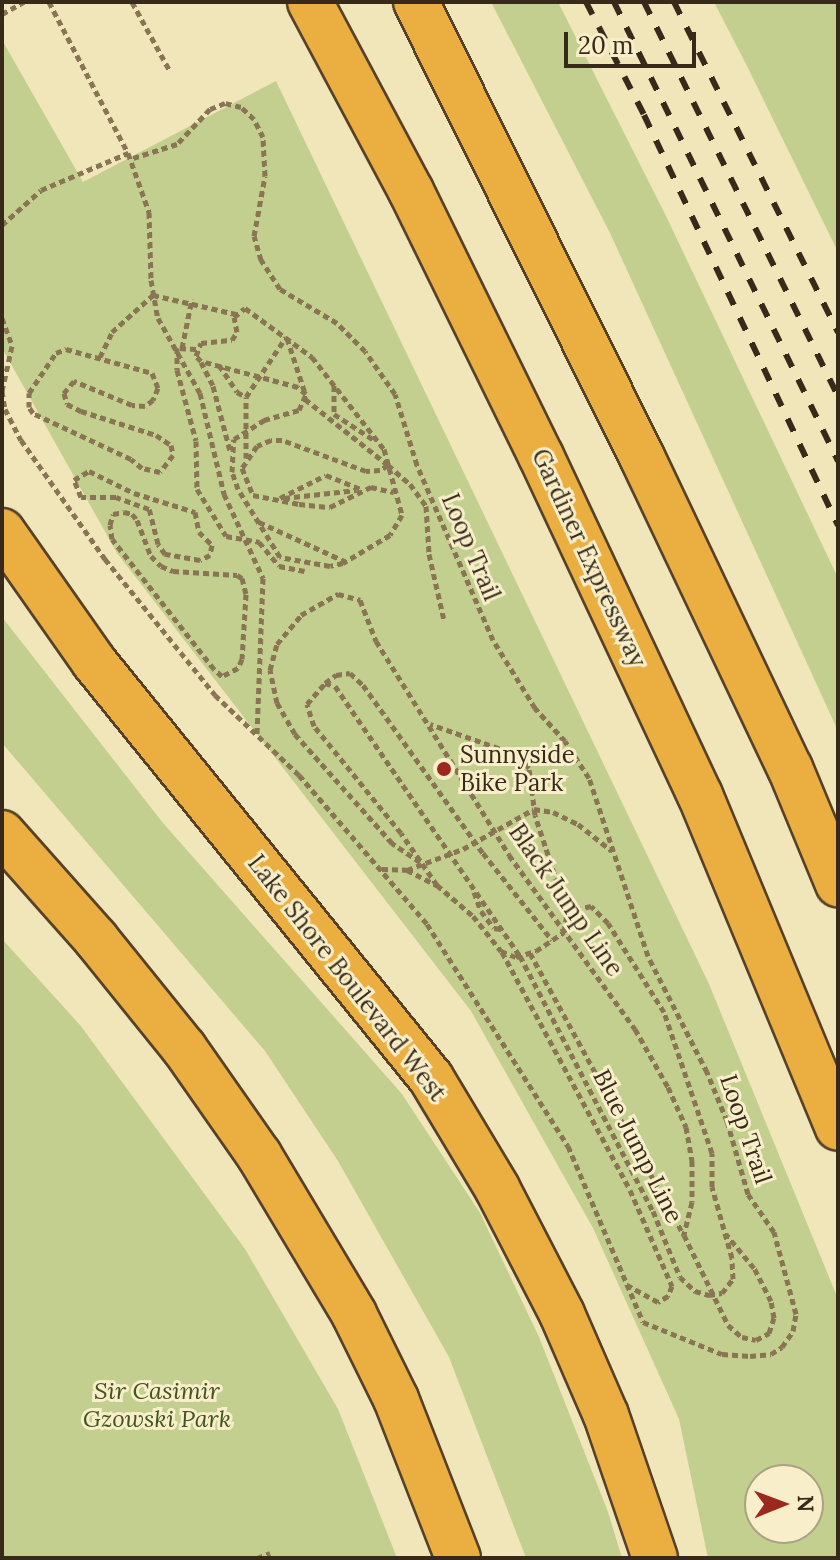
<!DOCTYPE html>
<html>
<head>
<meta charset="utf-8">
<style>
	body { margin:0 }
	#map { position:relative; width:840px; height:1560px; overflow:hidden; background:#f1e5ba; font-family:Lora,serif }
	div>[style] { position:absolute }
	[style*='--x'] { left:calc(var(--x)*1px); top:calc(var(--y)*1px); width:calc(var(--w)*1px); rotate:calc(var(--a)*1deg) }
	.green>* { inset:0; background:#c2cf8e }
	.path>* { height:5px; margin-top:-2.5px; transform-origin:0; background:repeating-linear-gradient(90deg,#897453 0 6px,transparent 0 10px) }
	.roads { filter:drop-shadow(2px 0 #564128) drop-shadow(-2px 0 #564128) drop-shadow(0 2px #564128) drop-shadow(0 -2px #564128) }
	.highway>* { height:44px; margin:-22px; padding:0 22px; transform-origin:22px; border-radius:22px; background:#eaae41 }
	.rail>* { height:6px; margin-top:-3px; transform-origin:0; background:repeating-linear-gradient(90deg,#372a1a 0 14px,transparent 0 28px) }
	.dots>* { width:22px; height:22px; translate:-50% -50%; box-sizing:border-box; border:4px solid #f8efca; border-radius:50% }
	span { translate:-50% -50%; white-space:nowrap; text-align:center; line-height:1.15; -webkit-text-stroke:6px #f8efca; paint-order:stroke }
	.street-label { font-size:24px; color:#372a1a }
	.poi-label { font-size:24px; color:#372a1a }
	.left { translate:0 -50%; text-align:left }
	.park-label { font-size:24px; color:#42551e; font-style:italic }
	.frame { position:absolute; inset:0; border:4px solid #372a1a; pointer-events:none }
	.north { position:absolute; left:744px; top:1464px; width:80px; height:80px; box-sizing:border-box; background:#f8efca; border:2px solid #aba084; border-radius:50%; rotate:89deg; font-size:22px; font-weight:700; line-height:32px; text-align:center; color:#372a1a }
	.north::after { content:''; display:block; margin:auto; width:28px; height:36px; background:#9d281e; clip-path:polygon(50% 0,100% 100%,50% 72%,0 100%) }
	.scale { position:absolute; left:564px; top:32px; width:132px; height:36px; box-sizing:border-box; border:4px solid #372a1a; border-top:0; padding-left:10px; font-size:24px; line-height:28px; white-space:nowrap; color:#372a1a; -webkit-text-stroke:6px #f8efca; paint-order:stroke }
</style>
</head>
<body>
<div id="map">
	<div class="green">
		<i style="clip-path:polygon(491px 2px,558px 2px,666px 216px,838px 578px,838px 731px,610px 233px)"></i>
		<i style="clip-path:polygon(714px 2px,838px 2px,838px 252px,747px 66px)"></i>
		<i style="clip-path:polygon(evenodd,2px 40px,83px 182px,276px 81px,709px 984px,838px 1299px,838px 1558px,708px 1558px,679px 1419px,593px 1228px,471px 1011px,117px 553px,2px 348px,2px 40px,760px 1480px,808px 1480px,808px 1528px,760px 1528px,760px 1480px)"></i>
		<i style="clip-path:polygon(2px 617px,163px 823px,402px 1094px,480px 1213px,539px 1337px,608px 1512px,622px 1558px,526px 1558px,449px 1357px,338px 1161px,265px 1051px,2px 743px)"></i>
		<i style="clip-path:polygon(2px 939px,80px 1025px,245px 1249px,338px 1409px,397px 1558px,2px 1558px)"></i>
	</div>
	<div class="path">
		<i style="--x:49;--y:2;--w:170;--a:62.4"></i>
		<i style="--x:128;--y:153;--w:63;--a:70.4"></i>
		<i style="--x:149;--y:212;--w:68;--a:88.3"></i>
		<i style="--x:151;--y:280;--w:39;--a:80"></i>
		<i style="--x:158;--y:318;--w:86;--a:60.8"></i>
		<i style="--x:200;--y:393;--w:104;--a:76.6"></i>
		<i style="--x:224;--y:494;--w:93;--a:65.1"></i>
		<i style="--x:263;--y:578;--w:159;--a:92.2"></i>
		<i style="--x:132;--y:2;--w:79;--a:61.2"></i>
		<i style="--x:2;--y:14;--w:25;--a:-29"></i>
		<i style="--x:2;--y:225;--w:52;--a:-41.9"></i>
		<i style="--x:41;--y:190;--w:95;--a:-23"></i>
		<i style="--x:245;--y:308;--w:83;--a:36.2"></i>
		<i style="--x:312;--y:357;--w:117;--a:52"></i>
		<i style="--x:384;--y:449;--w:68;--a:74.7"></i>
		<i style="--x:402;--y:515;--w:23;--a:121"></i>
		<i style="--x:390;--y:535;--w:55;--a:149.2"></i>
		<i style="--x:343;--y:563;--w:13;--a:167"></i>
		<i style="--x:330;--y:566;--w:51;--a:-169.8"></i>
		<i style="--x:280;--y:557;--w:80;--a:-121.7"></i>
		<i style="--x:238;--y:489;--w:18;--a:-109"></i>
		<i style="--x:232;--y:472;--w:33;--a:-87"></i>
		<i style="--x:234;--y:439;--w:36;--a:-32"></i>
		<i style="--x:264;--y:420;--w:36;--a:-16"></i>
		<i style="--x:299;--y:410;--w:17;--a:-66"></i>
		<i style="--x:306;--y:394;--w:11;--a:-139"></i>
		<i style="--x:298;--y:387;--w:100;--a:-165"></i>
		<i style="--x:201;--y:361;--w:7;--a:-135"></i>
		<i style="--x:196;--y:356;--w:14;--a:-69"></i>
		<i style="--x:201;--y:343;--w:31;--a:-6"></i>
		<i style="--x:232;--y:340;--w:9;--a:-58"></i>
		<i style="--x:237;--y:332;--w:15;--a:-101"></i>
		<i style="--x:234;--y:317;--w:14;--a:-39"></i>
		<i style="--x:2;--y:318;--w:30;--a:70"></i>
		<i style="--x:12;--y:346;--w:46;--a:102.5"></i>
		<i style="--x:2;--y:391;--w:18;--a:81"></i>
		<i style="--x:5;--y:409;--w:35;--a:63"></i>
		<i style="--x:21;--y:440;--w:146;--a:54.8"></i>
		<i style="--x:105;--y:559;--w:175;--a:51"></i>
		<i style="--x:215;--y:695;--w:116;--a:43.6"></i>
		<i style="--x:299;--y:775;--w:196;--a:49.3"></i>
		<i style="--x:427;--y:924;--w:263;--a:57.6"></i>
		<i style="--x:568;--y:1146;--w:191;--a:66.9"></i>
		<i style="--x:643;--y:1322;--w:85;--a:22.1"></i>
		<i style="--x:722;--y:1354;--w:28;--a:4"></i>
		<i style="--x:750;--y:1356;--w:21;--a:-5"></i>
		<i style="--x:771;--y:1354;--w:13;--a:-32"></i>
		<i style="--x:782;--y:1347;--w:19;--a:-55"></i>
		<i style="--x:793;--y:1331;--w:17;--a:-80"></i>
		<i style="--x:796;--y:1314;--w:85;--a:-105"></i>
		<i style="--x:774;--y:1232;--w:46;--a:-124.4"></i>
		<i style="--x:748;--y:1194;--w:76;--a:-106"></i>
		<i style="--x:727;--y:1121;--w:53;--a:-112.2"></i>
		<i style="--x:707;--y:1072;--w:130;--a:-117"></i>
		<i style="--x:648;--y:956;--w:188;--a:-108.3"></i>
		<i style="--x:589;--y:778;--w:44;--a:-123"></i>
		<i style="--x:565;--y:741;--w:45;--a:-132.3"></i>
		<i style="--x:535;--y:708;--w:80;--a:-121.7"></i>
		<i style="--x:493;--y:640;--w:191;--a:-113.5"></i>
		<i style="--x:417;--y:465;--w:74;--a:-107.2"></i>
		<i style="--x:395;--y:394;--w:52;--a:-124.9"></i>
		<i style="--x:365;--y:351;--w:40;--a:-135"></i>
		<i style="--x:337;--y:323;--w:66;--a:-149.2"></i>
		<i style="--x:280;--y:289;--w:35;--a:-123"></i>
		<i style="--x:261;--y:260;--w:25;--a:-106"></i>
		<i style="--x:254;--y:236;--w:61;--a:-79.6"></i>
		<i style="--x:265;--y:176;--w:39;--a:-93"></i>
		<i style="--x:263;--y:137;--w:20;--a:-117"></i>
		<i style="--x:254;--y:119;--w:18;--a:-137"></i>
		<i style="--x:241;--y:107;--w:16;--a:-166"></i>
		<i style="--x:225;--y:103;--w:16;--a:158"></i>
		<i style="--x:210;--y:109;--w:48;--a:133.3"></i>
		<i style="--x:177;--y:144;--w:49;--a:162.3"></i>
		<i style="--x:287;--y:338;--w:58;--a:71.9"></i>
		<i style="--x:182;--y:348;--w:50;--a:-78.5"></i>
		<i style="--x:66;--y:349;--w:89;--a:15.6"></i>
		<i style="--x:152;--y:373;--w:16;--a:68"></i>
		<i style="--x:158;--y:388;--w:13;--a:113"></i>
		<i style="--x:153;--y:400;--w:10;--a:143"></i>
		<i style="--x:145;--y:406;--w:13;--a:-176"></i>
		<i style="--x:132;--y:405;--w:63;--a:-157.5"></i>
		<i style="--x:74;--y:381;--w:16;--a:130"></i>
		<i style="--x:64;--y:393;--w:11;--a:75"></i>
		<i style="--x:67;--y:404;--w:16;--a:27"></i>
		<i style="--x:81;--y:411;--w:79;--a:17.7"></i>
		<i style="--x:156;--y:435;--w:18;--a:34"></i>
		<i style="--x:171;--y:445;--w:10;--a:79"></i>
		<i style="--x:173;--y:455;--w:21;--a:127"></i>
		<i style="--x:160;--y:472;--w:18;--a:-167"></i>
		<i style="--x:142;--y:468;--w:14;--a:-141"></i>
		<i style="--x:131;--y:459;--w:108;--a:-154.9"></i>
		<i style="--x:33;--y:413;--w:7;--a:-124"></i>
		<i style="--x:29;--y:407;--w:14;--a:-90"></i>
		<i style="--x:29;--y:393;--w:48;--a:-56"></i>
		<i style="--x:56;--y:353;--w:11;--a:-22"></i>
		<i style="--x:196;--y:349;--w:19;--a:-177"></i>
		<i style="--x:177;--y:348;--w:22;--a:90"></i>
		<i style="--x:177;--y:370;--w:73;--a:75"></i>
		<i style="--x:196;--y:441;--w:48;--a:88.8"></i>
		<i style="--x:197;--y:489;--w:55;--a:58.3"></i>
		<i style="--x:226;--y:536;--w:34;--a:10"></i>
		<i style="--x:259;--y:542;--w:31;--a:50"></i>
		<i style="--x:279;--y:566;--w:26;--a:11"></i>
		<i style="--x:100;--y:357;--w:28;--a:-64"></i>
		<i style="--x:112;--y:332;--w:55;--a:-42.1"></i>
		<i style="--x:153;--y:295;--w:85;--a:12.9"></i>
		<i style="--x:201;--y:362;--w:27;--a:63"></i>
		<i style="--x:213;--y:386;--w:67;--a:75.3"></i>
		<i style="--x:219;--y:365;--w:32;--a:56"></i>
		<i style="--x:237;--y:392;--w:10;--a:29"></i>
		<i style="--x:334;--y:385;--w:29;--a:90"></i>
		<i style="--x:334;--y:414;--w:48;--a:33"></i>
		<i style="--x:305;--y:399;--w:106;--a:38.5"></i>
		<i style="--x:388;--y:465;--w:29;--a:41"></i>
		<i style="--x:410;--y:484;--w:27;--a:54"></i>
		<i style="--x:426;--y:506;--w:48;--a:86.4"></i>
		<i style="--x:429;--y:554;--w:68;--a:77.2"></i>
		<i style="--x:246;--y:458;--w:61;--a:-90"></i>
		<i style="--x:246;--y:397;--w:72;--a:-56.3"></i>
		<i style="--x:388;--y:465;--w:9;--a:148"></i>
		<i style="--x:380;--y:470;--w:14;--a:176"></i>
		<i style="--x:366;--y:471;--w:90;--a:-159.7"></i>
		<i style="--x:282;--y:440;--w:11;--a:180"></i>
		<i style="--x:271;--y:440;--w:15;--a:157"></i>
		<i style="--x:257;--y:446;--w:27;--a:124"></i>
		<i style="--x:242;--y:468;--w:29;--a:68"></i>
		<i style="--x:253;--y:495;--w:47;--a:11.1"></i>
		<i style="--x:299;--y:504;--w:31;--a:6"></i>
		<i style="--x:330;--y:507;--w:46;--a:-26"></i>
		<i style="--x:371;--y:487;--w:23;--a:13"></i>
		<i style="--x:89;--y:471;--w:50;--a:26.1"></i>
		<i style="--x:134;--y:493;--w:64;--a:17.3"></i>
		<i style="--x:195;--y:512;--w:20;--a:79"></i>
		<i style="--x:199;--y:532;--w:18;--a:45"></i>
		<i style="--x:212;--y:545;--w:10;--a:101"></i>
		<i style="--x:210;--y:555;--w:11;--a:153"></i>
		<i style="--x:200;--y:560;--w:36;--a:-170"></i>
		<i style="--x:165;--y:554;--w:12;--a:-125"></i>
		<i style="--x:158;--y:544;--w:36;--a:-104"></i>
		<i style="--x:149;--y:509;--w:35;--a:-160"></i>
		<i style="--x:116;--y:497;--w:35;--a:180"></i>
		<i style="--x:81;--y:497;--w:18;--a:-112"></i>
		<i style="--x:74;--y:480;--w:17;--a:-31"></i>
		<i style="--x:280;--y:498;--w:51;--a:-26.6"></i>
		<i style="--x:326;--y:475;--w:38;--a:22"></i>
		<i style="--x:284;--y:498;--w:73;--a:-6.3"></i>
		<i style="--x:124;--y:512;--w:8;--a:14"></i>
		<i style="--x:132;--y:514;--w:8;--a:50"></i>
		<i style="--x:137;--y:520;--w:39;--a:69"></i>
		<i style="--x:151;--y:556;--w:14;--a:45"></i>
		<i style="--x:161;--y:566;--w:13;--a:23"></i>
		<i style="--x:173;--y:571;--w:64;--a:3.6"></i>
		<i style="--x:237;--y:575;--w:6;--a:31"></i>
		<i style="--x:242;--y:578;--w:16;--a:76"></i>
		<i style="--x:246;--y:594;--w:65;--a:93.5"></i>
		<i style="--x:242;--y:659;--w:10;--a:114"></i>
		<i style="--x:238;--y:668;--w:18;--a:153"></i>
		<i style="--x:222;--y:676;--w:11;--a:-139"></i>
		<i style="--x:214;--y:669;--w:165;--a:-128.1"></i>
		<i style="--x:112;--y:539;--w:14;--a:-98"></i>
		<i style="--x:110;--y:525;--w:11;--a:-75"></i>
		<i style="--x:113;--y:514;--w:11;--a:-10"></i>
		<i style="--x:259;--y:522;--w:94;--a:24.6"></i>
		<i style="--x:325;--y:683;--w:14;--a:-36"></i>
		<i style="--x:336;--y:675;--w:14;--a:-8"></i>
		<i style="--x:350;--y:673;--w:18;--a:43"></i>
		<i style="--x:363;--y:685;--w:206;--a:54.5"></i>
		<i style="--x:483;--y:853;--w:111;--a:51.6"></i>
		<i style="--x:420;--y:862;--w:34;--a:-146"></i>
		<i style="--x:392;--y:843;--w:146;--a:-131.7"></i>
		<i style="--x:295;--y:734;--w:36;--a:-120"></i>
		<i style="--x:277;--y:703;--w:34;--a:-102"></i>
		<i style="--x:270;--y:670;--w:27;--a:-75"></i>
		<i style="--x:277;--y:644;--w:38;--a:-50"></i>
		<i style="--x:301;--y:615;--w:43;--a:-29.6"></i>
		<i style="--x:338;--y:594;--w:23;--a:15"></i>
		<i style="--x:360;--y:600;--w:44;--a:68.7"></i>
		<i style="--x:376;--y:641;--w:252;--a:58.1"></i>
		<i style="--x:509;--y:855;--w:215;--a:54.1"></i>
		<i style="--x:635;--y:1029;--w:67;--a:60.4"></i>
		<i style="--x:668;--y:1087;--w:44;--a:65.8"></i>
		<i style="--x:686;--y:1127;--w:35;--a:80"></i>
		<i style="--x:692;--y:1161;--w:41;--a:90"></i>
		<i style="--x:692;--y:1202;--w:34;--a:104"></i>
		<i style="--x:382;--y:869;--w:25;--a:2"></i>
		<i style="--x:407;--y:870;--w:34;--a:27"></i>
		<i style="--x:437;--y:885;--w:48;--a:40.7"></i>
		<i style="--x:473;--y:916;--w:45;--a:51.3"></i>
		<i style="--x:501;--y:951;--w:16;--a:22"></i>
		<i style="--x:516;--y:957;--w:21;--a:-17"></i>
		<i style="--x:536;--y:951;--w:34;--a:-34"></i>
		<i style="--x:564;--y:932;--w:20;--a:-81"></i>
		<i style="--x:567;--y:912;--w:102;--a:-108.3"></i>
		<i style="--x:535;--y:815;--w:47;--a:-97.3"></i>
		<i style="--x:529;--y:768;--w:17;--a:-130"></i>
		<i style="--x:518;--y:755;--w:93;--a:-160.6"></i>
		<i style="--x:407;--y:870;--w:60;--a:-20.6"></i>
		<i style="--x:463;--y:849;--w:81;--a:-29.4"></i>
		<i style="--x:534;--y:809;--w:19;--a:9"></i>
		<i style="--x:553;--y:812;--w:28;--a:26"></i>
		<i style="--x:578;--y:824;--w:43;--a:38.5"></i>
		<i style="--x:437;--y:885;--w:63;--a:-124.7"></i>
		<i style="--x:401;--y:833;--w:138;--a:-129.1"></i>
		<i style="--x:314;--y:726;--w:23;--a:-108"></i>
		<i style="--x:307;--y:704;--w:28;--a:-49"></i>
		<i style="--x:325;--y:683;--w:10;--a:17"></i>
		<i style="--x:335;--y:686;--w:327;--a:55.6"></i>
		<i style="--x:520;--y:956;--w:288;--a:62.5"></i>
		<i style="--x:653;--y:1211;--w:71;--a:67.8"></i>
		<i style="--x:680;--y:1277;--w:21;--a:43"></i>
		<i style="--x:695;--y:1291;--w:15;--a:16"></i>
		<i style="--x:709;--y:1295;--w:13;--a:-9"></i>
		<i style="--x:722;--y:1293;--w:18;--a:-52"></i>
		<i style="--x:733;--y:1279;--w:21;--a:-93"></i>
		<i style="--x:732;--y:1258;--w:74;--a:-105.7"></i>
		<i style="--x:712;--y:1187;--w:34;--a:-90"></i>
		<i style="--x:712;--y:1153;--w:149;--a:-108.8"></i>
		<i style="--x:664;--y:1012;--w:105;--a:-122.2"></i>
		<i style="--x:608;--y:923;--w:24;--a:-135"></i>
		<i style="--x:591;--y:906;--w:25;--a:166"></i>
		<i style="--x:474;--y:892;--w:20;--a:70"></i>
		<i style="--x:481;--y:911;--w:21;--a:53"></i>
		<i style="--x:494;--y:928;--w:7;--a:8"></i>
		<i style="--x:502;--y:952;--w:270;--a:61.7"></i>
		<i style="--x:630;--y:1190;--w:105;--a:66.4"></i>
		<i style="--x:672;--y:1286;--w:11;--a:112"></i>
		<i style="--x:668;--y:1296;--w:12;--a:149"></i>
		<i style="--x:658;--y:1302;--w:37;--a:-151"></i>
		<i style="--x:530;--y:953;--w:321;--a:61.4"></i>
		<i style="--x:684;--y:1235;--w:100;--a:63.9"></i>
		<i style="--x:728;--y:1325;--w:18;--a:41"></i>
		<i style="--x:742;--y:1337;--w:14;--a:12"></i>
		<i style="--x:756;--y:1340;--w:15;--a:-28"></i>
		<i style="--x:769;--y:1333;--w:16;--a:-72"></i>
		<i style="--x:774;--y:1318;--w:17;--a:-100"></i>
		<i style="--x:771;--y:1301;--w:37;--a:-117"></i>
		<i style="--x:754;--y:1268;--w:44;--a:-129.5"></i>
		<i style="--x:257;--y:1558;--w:14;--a:-21"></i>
	</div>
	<div class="roads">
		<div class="highway">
			<i style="--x:310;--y:2;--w:214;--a:61.9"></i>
			<i style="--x:411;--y:191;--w:295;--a:63.9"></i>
			<i style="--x:541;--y:456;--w:374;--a:64.9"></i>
			<i style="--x:700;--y:795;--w:360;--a:67.5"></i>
			<i style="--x:416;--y:2;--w:508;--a:63.59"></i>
			<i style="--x:642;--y:457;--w:344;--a:64.6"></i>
			<i style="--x:790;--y:768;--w:126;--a:67.5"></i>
			<i style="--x:2;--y:531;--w:160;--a:54.9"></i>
			<i style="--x:94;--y:662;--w:535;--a:50.99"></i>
			<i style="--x:431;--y:1078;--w:128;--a:59"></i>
			<i style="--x:497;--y:1188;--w:142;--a:62.7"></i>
			<i style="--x:562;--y:1314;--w:110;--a:66.5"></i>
			<i style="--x:606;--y:1415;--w:151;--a:71.1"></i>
			<i style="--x:2;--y:833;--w:142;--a:48.4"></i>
			<i style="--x:96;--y:939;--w:140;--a:51.1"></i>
			<i style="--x:184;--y:1048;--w:131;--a:55"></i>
			<i style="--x:259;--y:1155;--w:185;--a:59.1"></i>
			<i style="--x:354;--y:1314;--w:95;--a:63.7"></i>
			<i style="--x:396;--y:1399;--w:171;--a:68.7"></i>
		</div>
	</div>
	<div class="rail">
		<i style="--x:586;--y:2;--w:127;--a:62.8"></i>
		<i style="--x:644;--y:115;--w:454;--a:64.7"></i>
		<i style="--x:614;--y:2;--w:511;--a:63.99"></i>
		<i style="--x:644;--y:2;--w:440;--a:63.8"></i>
		<i style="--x:674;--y:2;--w:369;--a:63.6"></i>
	</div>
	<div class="dots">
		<i style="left:444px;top:769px;background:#9d281e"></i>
	</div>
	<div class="street-label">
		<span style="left:471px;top:547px;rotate:67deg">Loop Trail</span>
		<span style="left:589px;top:558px;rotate:65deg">Gardiner Expressway</span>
		<span style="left:566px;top:900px;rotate:55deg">Black Jump Line</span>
		<span style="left:347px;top:978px;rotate:52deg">Lake Shore Boulevard West</span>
		<span style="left:746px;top:1129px;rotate:71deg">Loop Trail</span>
		<span style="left:638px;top:1146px;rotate:63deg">Blue Jump Line</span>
	</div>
	<div class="poi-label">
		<span class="left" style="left:460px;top:769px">Sunnyside<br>Bike Park</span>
	</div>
	<div class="park-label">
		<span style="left:157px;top:1405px">Sir Casimir<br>Gzowski Park</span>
	</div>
	<div class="frame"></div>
	<div class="north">N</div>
	<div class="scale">20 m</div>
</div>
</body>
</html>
